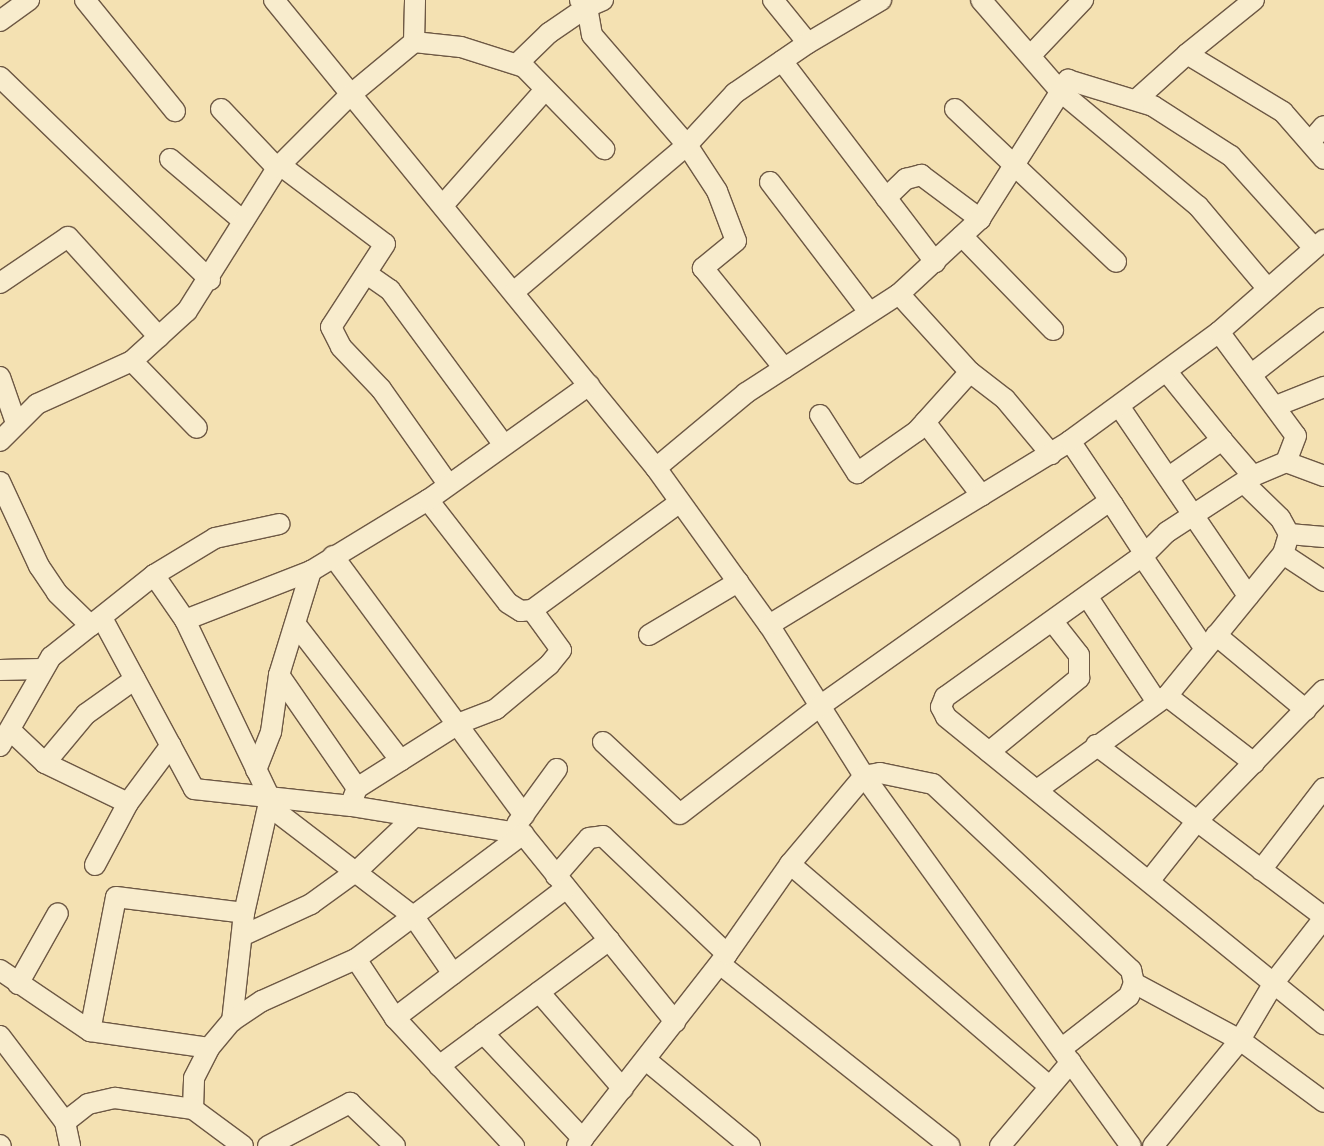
<!DOCTYPE html>
<html>
<head>
<meta charset="utf-8">
<style>
	body { margin:0 }
	#map { position:relative; width:1324px; height:1146px; overflow:hidden; background:#f4e1b2; font-family:"IM FELL DW Pica",serif }
	div>[style] { position:absolute }
	[style*='--x'] { left:calc(var(--x)*1px); top:calc(var(--y)*1px); width:calc(var(--w)*1px); rotate:calc(var(--a)*1deg) }
	.roads { filter:drop-shadow(1px 0 #6d5844) drop-shadow(-1px 0 #6d5844) drop-shadow(0 1px #6d5844) drop-shadow(0 -1px #6d5844) }
	.minor>* { height:20px; margin:-10px; padding:0 10px; transform-origin:10px; border-radius:10px; background:#f8eccd }
	span { translate:-50% -50%; white-space:nowrap; text-align:center; line-height:1.15; -webkit-text-stroke:4.5px #f8eccd; paint-order:stroke }
</style>
</head>
<body>
<div id="map">
	<div class="roads">
		<div class="minor">
			<i style="--x:85;--y:0;--w:143;--a:51"></i>
			<i style="--x:274;--y:0;--w:604;--a:50.78"></i>
			<i style="--x:656;--y:468;--w:193;--a:54.3"></i>
			<i style="--x:769;--y:625;--w:178;--a:57.8"></i>
			<i style="--x:864;--y:776;--w:456;--a:54.2"></i>
			<i style="--x:603;--y:0;--w:17;--a:156"></i>
			<i style="--x:587;--y:7;--w:28;--a:80"></i>
			<i style="--x:592;--y:35;--w:145;--a:49.2"></i>
			<i style="--x:687;--y:145;--w:55;--a:56.9"></i>
			<i style="--x:717;--y:191;--w:53;--a:69.2"></i>
			<i style="--x:736;--y:241;--w:43;--a:140.7"></i>
			<i style="--x:703;--y:268;--w:129;--a:51"></i>
			<i style="--x:773;--y:0;--w:55;--a:50.9"></i>
			<i style="--x:981;--y:0;--w:122;--a:49"></i>
			<i style="--x:1061;--y:92;--w:178;--a:39.8"></i>
			<i style="--x:1198;--y:206;--w:107;--a:49.9"></i>
			<i style="--x:0;--y:21;--w:36;--a:-36"></i>
			<i style="--x:414;--y:42;--w:42;--a:-88.6"></i>
			<i style="--x:1187;--y:54;--w:86;--a:-38.9"></i>
			<i style="--x:1031;--y:55;--w:76;--a:-46.6"></i>
			<i style="--x:782;--y:61;--w:253;--a:52.7"></i>
			<i style="--x:517;--y:64;--w:45;--a:-44.1"></i>
			<i style="--x:549;--y:33;--w:46;--a:-34.4"></i>
			<i style="--x:587;--y:7;--w:10;--a:-135"></i>
			<i style="--x:0;--y:77;--w:292;--a:44"></i>
			<i style="--x:1136;--y:100;--w:69;--a:-42"></i>
			<i style="--x:1187;--y:54;--w:112;--a:31.1"></i>
			<i style="--x:1283;--y:112;--w:62;--a:48.9"></i>
			<i style="--x:221;--y:109;--w:81;--a:46.5"></i>
			<i style="--x:955;--y:109;--w:222;--a:43.5"></i>
			<i style="--x:1310;--y:142;--w:21;--a:-49"></i>
			<i style="--x:170;--y:159;--w:96;--a:40.3"></i>
			<i style="--x:280;--y:165;--w:131;--a:37"></i>
			<i style="--x:385;--y:244;--w:99;--a:123"></i>
			<i style="--x:331;--y:327;--w:22;--a:63"></i>
			<i style="--x:341;--y:347;--w:58;--a:46.4"></i>
			<i style="--x:381;--y:389;--w:116;--a:54.8"></i>
			<i style="--x:770;--y:182;--w:163;--a:52.7"></i>
			<i style="--x:886;--y:198;--w:28;--a:-44"></i>
			<i style="--x:906;--y:179;--w:16;--a:-15"></i>
			<i style="--x:921;--y:175;--w:74;--a:36.7"></i>
			<i style="--x:444;--y:204;--w:152;--a:-48.5"></i>
			<i style="--x:962;--y:236;--w:131;--a:45.9"></i>
			<i style="--x:367;--y:274;--w:28;--a:35"></i>
			<i style="--x:390;--y:290;--w:191;--a:53.7"></i>
			<i style="--x:0;--y:283;--w:82;--a:-34.1"></i>
			<i style="--x:68;--y:237;--w:135;--a:47.7"></i>
			<i style="--x:515;--y:291;--w:226;--a:-40.3"></i>
			<i style="--x:687;--y:145;--w:71;--a:-47.3"></i>
			<i style="--x:735;--y:93;--w:88;--a:-34.4"></i>
			<i style="--x:808;--y:43;--w:85;--a:-30.5"></i>
			<i style="--x:899;--y:294;--w:105;--a:47.7"></i>
			<i style="--x:970;--y:372;--w:44;--a:37.6"></i>
			<i style="--x:1005;--y:399;--w:72;--a:50.1"></i>
			<i style="--x:1219;--y:332;--w:129;--a:53.5"></i>
			<i style="--x:1296;--y:436;--w:28;--a:111"></i>
			<i style="--x:132;--y:361;--w:93;--a:45.9"></i>
			<i style="--x:1167;--y:372;--w:87;--a:51"></i>
			<i style="--x:1252;--y:374;--w:91;--a:-37.9"></i>
			<i style="--x:0;--y:377;--w:49;--a:70.8"></i>
			<i style="--x:1119;--y:406;--w:230;--a:55.8"></i>
			<i style="--x:1276;--y:406;--w:52;--a:-21.6"></i>
			<i style="--x:820;--y:415;--w:69;--a:57.5"></i>
			<i style="--x:857;--y:473;--w:73;--a:-35"></i>
			<i style="--x:917;--y:431;--w:79;--a:-48.1"></i>
			<i style="--x:925;--y:422;--w:93;--a:52.4"></i>
			<i style="--x:0;--y:441;--w:52;--a:-45"></i>
			<i style="--x:37;--y:404;--w:104;--a:-24.4"></i>
			<i style="--x:132;--y:361;--w:74;--a:-42.3"></i>
			<i style="--x:187;--y:311;--w:169;--a:-57.8"></i>
			<i style="--x:277;--y:168;--w:102;--a:-45"></i>
			<i style="--x:349;--y:96;--w:85;--a:-39.7"></i>
			<i style="--x:414;--y:42;--w:47;--a:6.1"></i>
			<i style="--x:461;--y:47;--w:66;--a:17.6"></i>
			<i style="--x:524;--y:67;--w:115;--a:45.7"></i>
			<i style="--x:1070;--y:441;--w:77;--a:56.1"></i>
			<i style="--x:656;--y:468;--w:117;--a:-39.8"></i>
			<i style="--x:746;--y:393;--w:182;--a:-32.9"></i>
			<i style="--x:899;--y:294;--w:110;--a:-42.8"></i>
			<i style="--x:980;--y:219;--w:165;--a:-57.7"></i>
			<i style="--x:1068;--y:80;--w:89;--a:17"></i>
			<i style="--x:1153;--y:106;--w:93;--a:32.7"></i>
			<i style="--x:1231;--y:156;--w:124;--a:47.9"></i>
			<i style="--x:1324;--y:476;--w:40;--a:-159.8"></i>
			<i style="--x:1286;--y:462;--w:36;--a:157"></i>
			<i style="--x:1253;--y:476;--w:103;--a:146.9"></i>
			<i style="--x:1167;--y:532;--w:31;--a:135"></i>
			<i style="--x:1145;--y:554;--w:246;--a:144.4"></i>
			<i style="--x:945;--y:697;--w:11;--a:112"></i>
			<i style="--x:941;--y:707;--w:11;--a:63"></i>
			<i style="--x:946;--y:717;--w:487;--a:39.1"></i>
			<i style="--x:1169;--y:477;--w:65;--a:-34.9"></i>
			<i style="--x:1222;--y:440;--w:48;--a:49.3"></i>
			<i style="--x:0;--y:482;--w:93;--a:65.1"></i>
			<i style="--x:39;--y:566;--w:32;--a:56"></i>
			<i style="--x:57;--y:593;--w:47;--a:44.1"></i>
			<i style="--x:428;--y:500;--w:130;--a:52.2"></i>
			<i style="--x:508;--y:603;--w:15;--a:32"></i>
			<i style="--x:521;--y:611;--w:11;--a:-5"></i>
			<i style="--x:532;--y:610;--w:183;--a:-36.1"></i>
			<i style="--x:1289;--y:534;--w:35;--a:5"></i>
			<i style="--x:1283;--y:554;--w:49;--a:33.4"></i>
			<i style="--x:333;--y:556;--w:322;--a:53.6"></i>
			<i style="--x:1142;--y:556;--w:112;--a:55.9"></i>
			<i style="--x:154;--y:575;--w:55;--a:55.4"></i>
			<i style="--x:185;--y:620;--w:197;--a:64.5"></i>
			<i style="--x:270;--y:798;--w:118;--a:102.7"></i>
			<i style="--x:244;--y:913;--w:109;--a:96.3"></i>
			<i style="--x:1087;--y:596;--w:127;--a:56.6"></i>
			<i style="--x:102;--y:618;--w:194;--a:61.7"></i>
			<i style="--x:194;--y:789;--w:158;--a:6.2"></i>
			<i style="--x:351;--y:806;--w:174;--a:9.2"></i>
			<i style="--x:523;--y:834;--w:242;--a:51"></i>
			<i style="--x:185;--y:620;--w:135;--a:-21.3"></i>
			<i style="--x:311;--y:571;--w:137;--a:-31.3"></i>
			<i style="--x:428;--y:500;--w:198;--a:-35.5"></i>
			<i style="--x:769;--y:625;--w:353;--a:-31.4"></i>
			<i style="--x:1070;--y:441;--w:185;--a:-36.2"></i>
			<i style="--x:1219;--y:332;--w:140;--a:-41.2"></i>
			<i style="--x:297;--y:626;--w:170;--a:52.4"></i>
			<i style="--x:649;--y:635;--w:104;--a:-30.8"></i>
			<i style="--x:1216;--y:635;--w:117;--a:39.8"></i>
			<i style="--x:0;--y:670;--w:41;--a:-1.4"></i>
			<i style="--x:279;--y:675;--w:137;--a:55.4"></i>
			<i style="--x:357;--y:788;--w:14;--a:111"></i>
			<i style="--x:1167;--y:696;--w:110;--a:37.6"></i>
			<i style="--x:10;--y:730;--w:48;--a:43.3"></i>
			<i style="--x:45;--y:763;--w:92;--a:25.7"></i>
			<i style="--x:603;--y:742;--w:105;--a:43.1"></i>
			<i style="--x:680;--y:814;--w:177;--a:-37.6"></i>
			<i style="--x:820;--y:706;--w:349;--a:-35.3"></i>
			<i style="--x:1105;--y:504;--w:8;--a:7"></i>
			<i style="--x:1113;--y:505;--w:59;--a:56.9"></i>
			<i style="--x:1096;--y:745;--w:286;--a:37"></i>
			<i style="--x:0;--y:746;--w:103;--a:-60.2"></i>
			<i style="--x:51;--y:657;--w:132;--a:-38.5"></i>
			<i style="--x:154;--y:575;--w:71;--a:-31.2"></i>
			<i style="--x:215;--y:538;--w:66;--a:-12.3"></i>
			<i style="--x:989;--y:752;--w:117;--a:-39.4"></i>
			<i style="--x:1079;--y:678;--w:23;--a:-90"></i>
			<i style="--x:1079;--y:655;--w:42;--a:-128.2"></i>
			<i style="--x:45;--y:763;--w:64;--a:-50.1"></i>
			<i style="--x:86;--y:714;--w:60;--a:-35.5"></i>
			<i style="--x:256;--y:770;--w:41;--a:-68.5"></i>
			<i style="--x:271;--y:732;--w:58;--a:-82"></i>
			<i style="--x:279;--y:675;--w:109;--a:-72.9"></i>
			<i style="--x:357;--y:788;--w:122;--a:-32.3"></i>
			<i style="--x:460;--y:723;--w:39;--a:-21"></i>
			<i style="--x:496;--y:709;--w:69;--a:-39.7"></i>
			<i style="--x:549;--y:665;--w:19;--a:-51"></i>
			<i style="--x:561;--y:650;--w:49;--a:-125.9"></i>
			<i style="--x:1037;--y:790;--w:160;--a:-35.9"></i>
			<i style="--x:1167;--y:696;--w:183;--a:-50.8"></i>
			<i style="--x:1283;--y:554;--w:21;--a:-73"></i>
			<i style="--x:1289;--y:534;--w:18;--a:-119"></i>
			<i style="--x:1280;--y:518;--w:50;--a:-135.8"></i>
			<i style="--x:269;--y:806;--w:183;--a:37.4"></i>
			<i style="--x:414;--y:917;--w:69;--a:55.6"></i>
			<i style="--x:517;--y:824;--w:68;--a:-54"></i>
			<i style="--x:790;--y:864;--w:341;--a:40.6"></i>
			<i style="--x:95;--y:865;--w:70;--a:-62"></i>
			<i style="--x:128;--y:803;--w:72;--a:-53.4"></i>
			<i style="--x:1261;--y:870;--w:103;--a:-52.5"></i>
			<i style="--x:556;--y:876;--w:50;--a:-49"></i>
			<i style="--x:589;--y:838;--w:14;--a:-8"></i>
			<i style="--x:603;--y:836;--w:171;--a:43.6"></i>
			<i style="--x:1150;--y:880;--w:75;--a:-51.5"></i>
			<i style="--x:1197;--y:821;--w:182;--a:-45.9"></i>
			<i style="--x:244;--y:935;--w:74;--a:-24.8"></i>
			<i style="--x:311;--y:904;--w:58;--a:-35.9"></i>
			<i style="--x:358;--y:870;--w:77;--a:-43.4"></i>
			<i style="--x:356;--y:959;--w:71;--a:56.5"></i>
			<i style="--x:395;--y:1018;--w:175;--a:47.1"></i>
			<i style="--x:720;--y:964;--w:293;--a:38.4"></i>
			<i style="--x:0;--y:970;--w:109;--a:34.1"></i>
			<i style="--x:90;--y:1031;--w:120;--a:8.1"></i>
			<i style="--x:1134;--y:983;--w:120;--a:28.3"></i>
			<i style="--x:1240;--y:1040;--w:69;--a:-59.3"></i>
			<i style="--x:1275;--y:981;--w:80;--a:-52.1"></i>
			<i style="--x:18;--y:984;--w:81;--a:-60.6"></i>
			<i style="--x:539;--y:992;--w:128;--a:49.1"></i>
			<i style="--x:395;--y:1018;--w:215;--a:-37.2"></i>
			<i style="--x:90;--y:1031;--w:136;--a:-79"></i>
			<i style="--x:116;--y:897;--w:129;--a:7.1"></i>
			<i style="--x:483;--y:1033;--w:146;--a:46.7"></i>
			<i style="--x:0;--y:1036;--w:108;--a:52.9"></i>
			<i style="--x:65;--y:1122;--w:25;--a:78"></i>
			<i style="--x:646;--y:1060;--w:135;--a:39.6"></i>
			<i style="--x:439;--y:1066;--w:212;--a:-36.5"></i>
			<i style="--x:193;--y:1109;--w:31;--a:-88"></i>
			<i style="--x:194;--y:1078;--w:34;--a:-63"></i>
			<i style="--x:209;--y:1048;--w:35;--a:-50"></i>
			<i style="--x:232;--y:1021;--w:36;--a:-34"></i>
			<i style="--x:262;--y:1001;--w:103;--a:-24.1"></i>
			<i style="--x:356;--y:959;--w:209;--a:-36.8"></i>
			<i style="--x:65;--y:1122;--w:29;--a:-38"></i>
			<i style="--x:88;--y:1104;--w:28;--a:-13"></i>
			<i style="--x:115;--y:1098;--w:79;--a:8"></i>
			<i style="--x:193;--y:1109;--w:62;--a:36.5"></i>
			<i style="--x:0;--y:1145;--w:1;--a:45"></i>
			<i style="--x:268;--y:1146;--w:93;--a:-27.7"></i>
			<i style="--x:350;--y:1103;--w:62;--a:43.7"></i>
			<i style="--x:577;--y:1146;--w:244;--a:-52"></i>
			<i style="--x:727;--y:954;--w:110;--a:-55"></i>
			<i style="--x:790;--y:864;--w:115;--a:-49.9"></i>
			<i style="--x:864;--y:776;--w:16;--a:-11"></i>
			<i style="--x:880;--y:773;--w:54;--a:11.7"></i>
			<i style="--x:933;--y:784;--w:272;--a:43.2"></i>
			<i style="--x:1131;--y:970;--w:13;--a:77"></i>
			<i style="--x:1134;--y:983;--w:14;--a:111"></i>
			<i style="--x:1129;--y:996;--w:86;--a:142.1"></i>
			<i style="--x:1000;--y:1146;--w:110;--a:-49.8"></i>
			<i style="--x:1153;--y:1146;--w:137;--a:-50.6"></i>
			<i style="--x:1240;--y:1040;--w:104;--a:36.4"></i>
		</div>
	</div>
</div>
</body>
</html>
